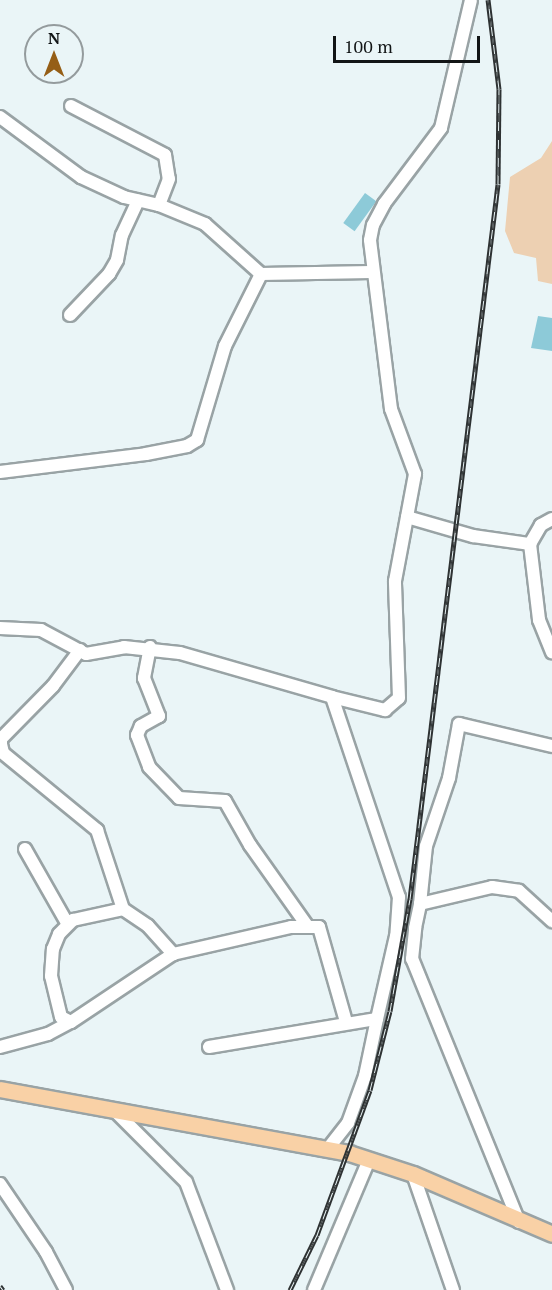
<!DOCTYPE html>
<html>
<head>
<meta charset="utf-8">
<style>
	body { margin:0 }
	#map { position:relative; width:552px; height:1290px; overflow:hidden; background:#eaf5f7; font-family:"PT Serif",serif }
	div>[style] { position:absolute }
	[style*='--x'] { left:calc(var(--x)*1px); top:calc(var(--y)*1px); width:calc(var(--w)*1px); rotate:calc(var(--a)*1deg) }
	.green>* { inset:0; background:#edd0b2 }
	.water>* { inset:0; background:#8dcad8; transform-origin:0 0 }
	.roads { filter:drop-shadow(2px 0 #99a3a5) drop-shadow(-2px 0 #99a3a5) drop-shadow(0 2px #99a3a5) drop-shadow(0 -2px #99a3a5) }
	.minor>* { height:12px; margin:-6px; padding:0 6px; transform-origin:6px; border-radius:6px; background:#fff }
	.major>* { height:15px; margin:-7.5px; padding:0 7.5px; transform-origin:7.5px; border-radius:7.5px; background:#f9d1a6 }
	.rail>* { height:5px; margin-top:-2.5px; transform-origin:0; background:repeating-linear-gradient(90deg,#eaf5f7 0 9px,#2e3233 0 18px); box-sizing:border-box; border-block:2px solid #2e3233 }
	span { translate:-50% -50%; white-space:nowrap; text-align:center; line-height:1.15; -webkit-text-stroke:4.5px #eaf5f7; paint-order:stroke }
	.north { position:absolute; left:24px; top:24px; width:60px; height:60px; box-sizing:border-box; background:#eaf5f7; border:2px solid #949b9d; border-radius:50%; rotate:0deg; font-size:16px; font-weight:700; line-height:24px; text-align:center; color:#121516 }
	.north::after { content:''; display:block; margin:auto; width:21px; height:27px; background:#955e16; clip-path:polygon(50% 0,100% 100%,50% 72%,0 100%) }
	.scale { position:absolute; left:333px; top:36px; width:147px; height:27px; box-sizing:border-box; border:3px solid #121516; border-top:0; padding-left:8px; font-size:18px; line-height:21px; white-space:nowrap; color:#121516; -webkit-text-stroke:4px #eaf5f7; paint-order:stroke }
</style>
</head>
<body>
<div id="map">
	<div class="green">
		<i style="clip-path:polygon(552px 141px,552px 284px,538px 281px,536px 258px,514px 253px,505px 231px,510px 177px,541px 158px)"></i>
	</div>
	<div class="water">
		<i style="left:365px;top:193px;width:14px;height:37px;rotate:36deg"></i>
		<i style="clip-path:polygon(538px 316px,552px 318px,552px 351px,531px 348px)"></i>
	</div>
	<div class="roads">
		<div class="minor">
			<i style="--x:71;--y:106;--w:106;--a:27.5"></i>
			<i style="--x:165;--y:155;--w:24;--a:81"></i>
			<i style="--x:169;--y:179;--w:28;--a:111"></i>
			<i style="--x:0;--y:117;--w:101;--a:36.5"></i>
			<i style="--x:81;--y:177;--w:47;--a:24.9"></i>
			<i style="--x:124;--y:197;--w:36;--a:13"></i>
			<i style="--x:159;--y:205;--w:50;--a:22.4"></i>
			<i style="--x:205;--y:224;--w:75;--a:41.8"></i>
			<i style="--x:261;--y:274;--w:110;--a:-1"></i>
			<i style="--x:70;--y:315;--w:57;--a:-46.4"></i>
			<i style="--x:109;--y:274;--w:16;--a:-60"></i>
			<i style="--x:117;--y:260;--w:25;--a:-79"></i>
			<i style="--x:122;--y:235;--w:38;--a:-65"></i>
			<i style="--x:0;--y:472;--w:147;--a:-7"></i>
			<i style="--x:146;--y:454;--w:42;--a:-11"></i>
			<i style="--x:187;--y:446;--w:12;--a:-31"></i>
			<i style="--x:197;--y:440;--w:98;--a:-73.4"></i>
			<i style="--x:225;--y:346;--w:80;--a:-63.4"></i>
			<i style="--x:407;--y:517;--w:69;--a:16.1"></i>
			<i style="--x:473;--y:536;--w:58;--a:8"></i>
			<i style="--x:552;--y:519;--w:13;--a:151"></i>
			<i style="--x:541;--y:525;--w:22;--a:120"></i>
			<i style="--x:530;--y:544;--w:77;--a:83.2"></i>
			<i style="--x:539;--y:620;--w:35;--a:68"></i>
			<i style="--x:0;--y:628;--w:41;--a:2.8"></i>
			<i style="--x:41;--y:630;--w:51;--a:28.1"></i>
			<i style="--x:86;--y:654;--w:39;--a:-10"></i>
			<i style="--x:124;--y:647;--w:56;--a:6.1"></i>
			<i style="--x:180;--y:653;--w:158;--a:16.1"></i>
			<i style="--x:332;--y:697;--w:211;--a:71.5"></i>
			<i style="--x:399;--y:897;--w:39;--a:94"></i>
			<i style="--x:396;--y:936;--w:85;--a:102.9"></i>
			<i style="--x:150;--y:647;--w:32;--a:101"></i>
			<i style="--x:144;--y:678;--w:41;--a:68.5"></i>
			<i style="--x:159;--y:716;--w:21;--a:151"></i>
			<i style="--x:141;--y:726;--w:10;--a:114"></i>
			<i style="--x:137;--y:735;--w:34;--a:69"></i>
			<i style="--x:149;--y:767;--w:43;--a:45.9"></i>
			<i style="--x:179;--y:798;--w:46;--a:3.7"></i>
			<i style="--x:225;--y:801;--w:51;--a:60.4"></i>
			<i style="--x:250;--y:845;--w:100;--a:54.7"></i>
			<i style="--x:80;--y:650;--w:45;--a:126.9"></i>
			<i style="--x:53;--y:686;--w:74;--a:134.5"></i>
			<i style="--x:1;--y:739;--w:5;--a:90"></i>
			<i style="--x:1;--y:744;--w:9;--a:77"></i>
			<i style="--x:3;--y:753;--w:122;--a:39.3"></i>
			<i style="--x:97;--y:830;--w:83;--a:71.8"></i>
			<i style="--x:123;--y:909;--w:30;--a:34"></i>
			<i style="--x:148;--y:926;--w:38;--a:48"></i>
			<i style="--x:332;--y:697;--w:55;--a:13.8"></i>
			<i style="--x:385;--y:710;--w:18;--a:-41"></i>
			<i style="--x:399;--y:698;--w:117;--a:-92"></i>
			<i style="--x:395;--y:581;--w:109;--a:-79.4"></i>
			<i style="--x:415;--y:474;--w:69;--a:-110.3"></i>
			<i style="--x:391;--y:409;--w:170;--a:-97.1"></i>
			<i style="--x:370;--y:240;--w:15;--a:-79"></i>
			<i style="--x:373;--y:225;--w:24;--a:-62"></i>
			<i style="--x:384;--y:204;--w:95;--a:-53.1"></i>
			<i style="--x:441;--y:128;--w:131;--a:-76.8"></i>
			<i style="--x:25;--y:849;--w:85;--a:60.4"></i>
			<i style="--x:420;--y:904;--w:58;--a:-84.1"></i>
			<i style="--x:426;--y:846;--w:72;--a:-71.3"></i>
			<i style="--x:449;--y:778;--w:55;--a:-79.5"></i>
			<i style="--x:459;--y:724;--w:96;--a:13.3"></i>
			<i style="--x:71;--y:1022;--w:11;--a:-153"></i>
			<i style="--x:61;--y:1017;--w:42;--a:-103.7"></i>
			<i style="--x:51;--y:976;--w:27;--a:-86"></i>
			<i style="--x:53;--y:949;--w:16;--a:-68"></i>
			<i style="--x:59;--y:934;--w:20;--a:-45"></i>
			<i style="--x:73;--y:920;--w:51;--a:-12.4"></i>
			<i style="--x:0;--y:1047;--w:50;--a:-15.2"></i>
			<i style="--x:48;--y:1034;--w:26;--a:-28"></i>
			<i style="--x:71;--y:1022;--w:123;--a:-33.7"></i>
			<i style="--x:173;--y:954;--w:121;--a:-12.9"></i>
			<i style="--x:291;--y:927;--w:28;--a:0"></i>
			<i style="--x:319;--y:927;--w:99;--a:74.1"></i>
			<i style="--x:209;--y:1047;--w:170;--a:-9.5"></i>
			<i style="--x:377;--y:1019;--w:58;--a:101.9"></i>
			<i style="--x:365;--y:1076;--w:50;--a:109.9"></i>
			<i style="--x:348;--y:1123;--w:34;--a:128"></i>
			<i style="--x:115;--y:1111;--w:100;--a:45"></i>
			<i style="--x:186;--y:1182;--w:116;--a:69.2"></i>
			<i style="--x:413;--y:1174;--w:123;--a:71"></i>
			<i style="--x:0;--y:1184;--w:82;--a:55.9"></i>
			<i style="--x:46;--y:1252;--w:43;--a:62.2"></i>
			<i style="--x:519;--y:1222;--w:284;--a:-112.1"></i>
			<i style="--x:412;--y:959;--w:31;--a:-84"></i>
			<i style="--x:415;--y:928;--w:25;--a:-78"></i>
			<i style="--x:420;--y:904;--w:74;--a:-13.3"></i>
			<i style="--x:492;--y:887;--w:27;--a:8"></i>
			<i style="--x:519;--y:891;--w:45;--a:42.3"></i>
			<i style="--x:314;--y:1290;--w:141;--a:-67.1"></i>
		</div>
		<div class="major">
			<i style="--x:0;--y:1089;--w:355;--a:10.4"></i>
			<i style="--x:349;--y:1153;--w:67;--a:18.2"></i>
			<i style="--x:413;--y:1174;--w:151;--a:23.3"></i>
		</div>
	</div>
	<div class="rail">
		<i style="--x:0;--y:1286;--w:5;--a:53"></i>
		<i style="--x:290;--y:1290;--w:61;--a:-63.9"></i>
		<i style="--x:317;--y:1235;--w:154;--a:-69.9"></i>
		<i style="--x:370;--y:1090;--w:81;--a:-75.8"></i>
		<i style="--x:390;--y:1011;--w:114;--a:-79.9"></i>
		<i style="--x:410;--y:899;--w:720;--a:-82.98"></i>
		<i style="--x:498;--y:184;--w:95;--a:-89.4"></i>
		<i style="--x:499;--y:89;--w:90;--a:-97"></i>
	</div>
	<div class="north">N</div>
	<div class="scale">100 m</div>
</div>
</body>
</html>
